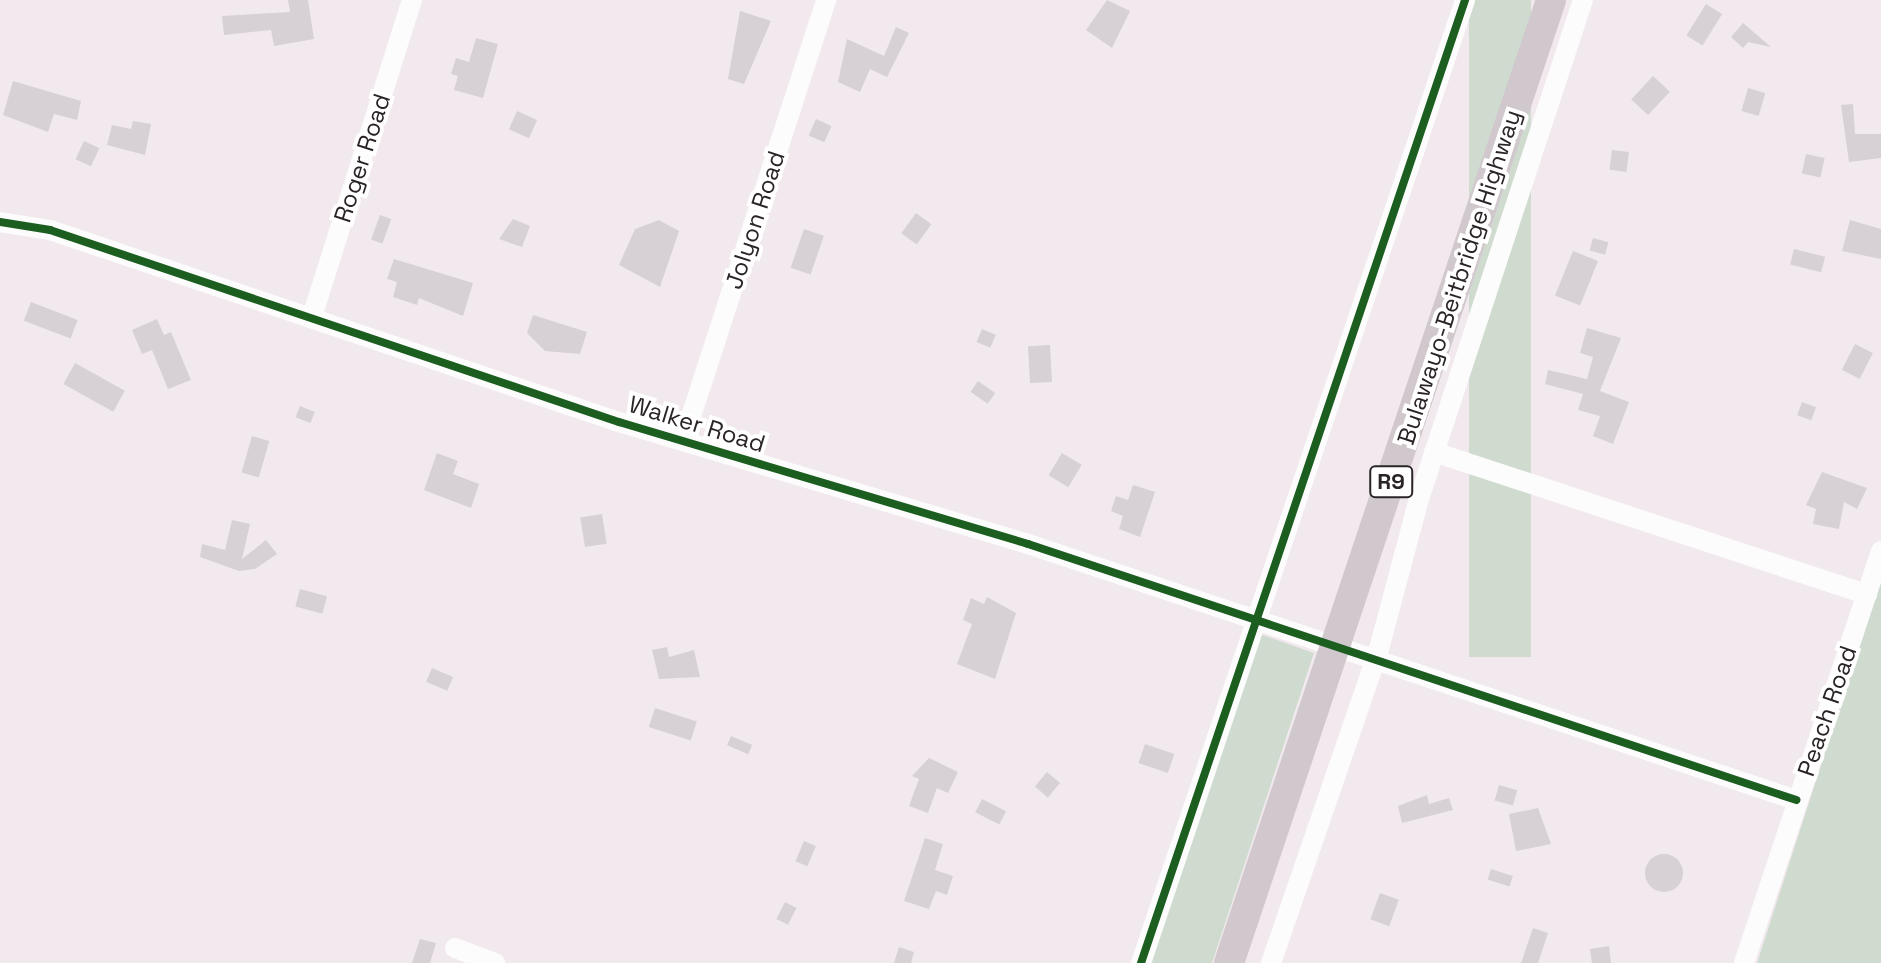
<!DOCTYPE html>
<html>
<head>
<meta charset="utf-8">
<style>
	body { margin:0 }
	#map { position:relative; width:1881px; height:963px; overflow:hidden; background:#f2e9ee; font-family:"Space Grotesk",sans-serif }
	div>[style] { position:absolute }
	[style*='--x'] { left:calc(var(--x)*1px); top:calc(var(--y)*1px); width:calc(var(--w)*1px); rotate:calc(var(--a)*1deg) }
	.green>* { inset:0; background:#d0dbd0; transform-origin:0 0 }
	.building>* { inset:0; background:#d7d0d4; transform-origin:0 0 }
	.round { border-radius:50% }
	.minor>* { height:20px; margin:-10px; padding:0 10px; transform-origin:10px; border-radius:10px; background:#fdfcfc }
	.highway>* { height:30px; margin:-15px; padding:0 15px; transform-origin:15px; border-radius:15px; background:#d1c8cd }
	.cycleway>* { height:8px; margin:-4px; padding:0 4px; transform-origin:4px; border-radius:4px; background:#1b5e20 }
	span { translate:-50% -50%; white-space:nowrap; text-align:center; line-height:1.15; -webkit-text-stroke:8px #fff; paint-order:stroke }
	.shield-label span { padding:2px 6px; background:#fff; border:2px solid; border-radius:6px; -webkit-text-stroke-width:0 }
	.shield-label { font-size:22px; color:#2a2428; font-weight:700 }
	.street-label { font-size:24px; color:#2a2428 }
</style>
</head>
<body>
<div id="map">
	<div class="green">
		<i style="left:1469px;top:0;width:62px;height:657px"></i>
		<i style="clip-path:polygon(1881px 580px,1881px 963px,1757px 963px)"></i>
		<i style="clip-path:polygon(1263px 635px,1314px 653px,1212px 963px,1147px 963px,1256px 638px)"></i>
	</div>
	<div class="building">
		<i style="clip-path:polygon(288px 0,308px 0,314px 39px,274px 46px,271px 30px,224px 35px,222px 16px,290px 12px)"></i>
		<i style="clip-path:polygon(1107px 0,1130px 11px,1112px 48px,1086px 30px)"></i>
		<i style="left:1706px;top:4px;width:19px;height:37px;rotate:32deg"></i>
		<i style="clip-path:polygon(740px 11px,771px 21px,744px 84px,728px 79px)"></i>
		<i style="clip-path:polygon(1743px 23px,1771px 47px,1748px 42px,1743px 48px,1731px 37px)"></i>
		<i style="clip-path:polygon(896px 27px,909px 33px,887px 77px,870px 69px,860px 92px,838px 82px,847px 39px,884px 56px)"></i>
		<i style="clip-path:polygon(476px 38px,498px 44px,483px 98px,454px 90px,458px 76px,451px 74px,456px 58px,469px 62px)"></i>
		<i style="left:1653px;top:76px;width:23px;height:32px;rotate:43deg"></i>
		<i style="clip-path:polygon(13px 81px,81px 101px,77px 120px,54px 114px,48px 132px,3px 115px)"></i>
		<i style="left:1748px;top:88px;width:18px;height:24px;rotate:16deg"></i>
		<i style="clip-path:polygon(1853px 104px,1855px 134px,1881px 134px,1881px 158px,1849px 162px,1841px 105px)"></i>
		<i style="left:517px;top:111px;width:22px;height:20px;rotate:24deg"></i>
		<i style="left:816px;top:119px;width:17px;height:18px;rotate:24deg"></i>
		<i style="clip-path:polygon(133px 121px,151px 124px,145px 155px,107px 145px,112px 125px,131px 129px)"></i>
		<i style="left:84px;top:141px;width:17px;height:20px;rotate:25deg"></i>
		<i style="left:1612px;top:150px;width:17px;height:20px;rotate:7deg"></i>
		<i style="left:1806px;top:154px;width:19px;height:20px;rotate:12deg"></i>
		<i style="left:916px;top:213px;width:19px;height:25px;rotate:36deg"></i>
		<i style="left:380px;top:215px;width:12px;height:26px;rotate:20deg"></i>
		<i style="clip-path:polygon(513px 219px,530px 226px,522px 247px,499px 239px)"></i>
		<i style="clip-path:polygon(659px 220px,679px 231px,660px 287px,619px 265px,635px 229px)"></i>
		<i style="clip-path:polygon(1850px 220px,1881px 229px,1881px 259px,1842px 251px)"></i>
		<i style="left:804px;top:229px;width:21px;height:41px;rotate:19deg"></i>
		<i style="left:1593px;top:238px;width:16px;height:13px;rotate:15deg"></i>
		<i style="left:1794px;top:249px;width:32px;height:16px;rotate:14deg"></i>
		<i style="left:1573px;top:251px;width:27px;height:48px;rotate:22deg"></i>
		<i style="clip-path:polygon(394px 259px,473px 283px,463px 316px,419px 298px,417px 305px,393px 297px,397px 282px,387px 279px)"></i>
		<i style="left:31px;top:302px;width:50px;height:20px;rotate:21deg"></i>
		<i style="clip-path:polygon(533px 315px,587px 332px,580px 354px,545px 351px,527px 333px)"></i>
		<i style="clip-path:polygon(157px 319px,164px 335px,171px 332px,191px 380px,168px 389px,152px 350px,142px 354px,132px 330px)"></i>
		<i style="clip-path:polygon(1587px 328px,1621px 338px,1600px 391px,1629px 402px,1613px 444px,1593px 436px,1600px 416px,1578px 410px,1583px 394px,1545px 384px,1548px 370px,1587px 379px,1593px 357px,1580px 353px)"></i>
		<i style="left:982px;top:329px;width:15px;height:14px;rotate:23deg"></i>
		<i style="left:1855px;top:344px;width:20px;height:29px;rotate:27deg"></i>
		<i style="left:1050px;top:345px;width:37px;height:22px;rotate:87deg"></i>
		<i style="left:75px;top:363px;width:57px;height:24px;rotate:29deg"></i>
		<i style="left:978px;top:381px;width:21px;height:13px;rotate:35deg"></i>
		<i style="left:1802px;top:402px;width:15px;height:14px;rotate:20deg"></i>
		<i style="left:300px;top:406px;width:16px;height:12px;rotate:22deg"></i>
		<i style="left:252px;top:436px;width:18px;height:38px;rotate:16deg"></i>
		<i style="clip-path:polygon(437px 453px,458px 461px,453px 474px,479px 484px,471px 508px,424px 490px)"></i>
		<i style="left:1062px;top:453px;width:23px;height:26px;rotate:31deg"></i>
		<i style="clip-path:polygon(1822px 472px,1867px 488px,1857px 509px,1844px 502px,1839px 529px,1813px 524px,1816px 509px,1806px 505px)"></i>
		<i style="clip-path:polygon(1133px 485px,1155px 492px,1140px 537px,1119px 529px,1123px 516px,1111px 511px,1116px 496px,1128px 500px)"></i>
		<i style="left:602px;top:514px;width:30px;height:22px;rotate:81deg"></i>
		<i style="clip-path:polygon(232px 520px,250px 524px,242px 559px,266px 540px,277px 554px,255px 569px,239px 571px,200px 557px,202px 544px,225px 550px)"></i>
		<i style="left:300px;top:589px;width:28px;height:18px;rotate:15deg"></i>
		<i style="clip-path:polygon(987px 597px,1016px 613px,995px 679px,957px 664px,972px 624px,963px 620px,971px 598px,984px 604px)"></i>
		<i style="clip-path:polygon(667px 647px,669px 657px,694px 650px,700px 677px,659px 679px,652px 650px)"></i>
		<i style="left:432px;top:668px;width:23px;height:15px;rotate:23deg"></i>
		<i style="left:655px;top:708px;width:44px;height:20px;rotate:18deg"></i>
		<i style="left:731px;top:736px;width:23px;height:10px;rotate:23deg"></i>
		<i style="left:1145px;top:744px;width:31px;height:20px;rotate:19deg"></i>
		<i style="clip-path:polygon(929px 758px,958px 772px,948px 793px,937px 788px,928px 813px,909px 806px,919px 779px,912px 776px)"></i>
		<i style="left:1047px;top:772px;width:17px;height:19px;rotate:40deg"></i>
		<i style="left:1499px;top:785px;width:19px;height:16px;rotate:16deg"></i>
		<i style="clip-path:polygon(1427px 795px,1429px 804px,1449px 798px,1453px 810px,1402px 823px,1398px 806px)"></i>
		<i style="left:982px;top:799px;width:27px;height:15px;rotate:27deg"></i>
		<i style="clip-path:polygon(1538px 808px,1551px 844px,1516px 851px,1509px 814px)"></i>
		<i style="clip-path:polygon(925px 838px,943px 844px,935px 870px,953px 876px,947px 895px,936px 891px,929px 909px,904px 901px)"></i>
		<i style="left:804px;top:841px;width:13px;height:22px;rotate:23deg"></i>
		<i class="round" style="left:1645px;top:854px;width:38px;height:38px"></i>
		<i style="left:1491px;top:869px;width:23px;height:11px;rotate:18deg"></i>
		<i style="left:1380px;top:893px;width:20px;height:28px;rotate:20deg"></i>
		<i style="left:785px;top:902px;width:13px;height:19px;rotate:27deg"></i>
		<i style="clip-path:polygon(1533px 928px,1548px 933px,1538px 963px,1521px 963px)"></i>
		<i style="clip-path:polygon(420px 939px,436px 943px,430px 963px,412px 963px)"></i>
		<i style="clip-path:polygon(1609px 946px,1611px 963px,1592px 963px,1590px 949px)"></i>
		<i style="clip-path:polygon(899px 947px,914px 952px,911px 963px,894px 963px)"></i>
	</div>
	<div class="minor">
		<i style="--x:0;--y:222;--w:51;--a:9.1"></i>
		<i style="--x:50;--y:230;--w:601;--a:18.65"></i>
		<i style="--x:619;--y:422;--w:427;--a:16.6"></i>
		<i style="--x:1028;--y:544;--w:810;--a:18.43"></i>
		<i style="--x:312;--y:317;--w:332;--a:-72.5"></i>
		<i style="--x:683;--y:441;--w:464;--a:-72"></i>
		<i style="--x:1434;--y:452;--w:456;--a:18.2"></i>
		<i style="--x:455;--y:948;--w:43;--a:20.6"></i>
		<i style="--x:1141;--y:963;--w:1016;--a:-71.4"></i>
		<i style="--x:1271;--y:963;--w:332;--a:-71"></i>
		<i style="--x:1379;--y:649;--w:152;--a:-75.1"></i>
		<i style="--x:1418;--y:502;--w:528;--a:-71.81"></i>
		<i style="--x:1744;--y:963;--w:434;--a:-71.6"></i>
	</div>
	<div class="highway">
		<i style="--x:1229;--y:963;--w:1015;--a:-71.51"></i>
	</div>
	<div class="cycleway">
		<i style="--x:0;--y:222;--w:51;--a:9.1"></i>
		<i style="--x:50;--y:230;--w:601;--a:18.65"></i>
		<i style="--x:619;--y:422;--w:427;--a:16.6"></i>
		<i style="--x:1028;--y:544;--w:810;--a:18.43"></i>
		<i style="--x:1141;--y:963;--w:1016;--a:-71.4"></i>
	</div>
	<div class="shield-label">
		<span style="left:1391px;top:482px">R9</span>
	</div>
	<div class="street-label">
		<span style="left:362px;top:158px;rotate:-72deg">Roger Road</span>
		<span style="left:755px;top:220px;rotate:-72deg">Jolyon Road</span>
		<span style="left:1459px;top:277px;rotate:-72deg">Bulawayo-Beitbridge Highway</span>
		<span style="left:697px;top:424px;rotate:17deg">Walker Road</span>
		<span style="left:1827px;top:711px;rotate:-71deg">Peach Road</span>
	</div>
</div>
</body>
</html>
